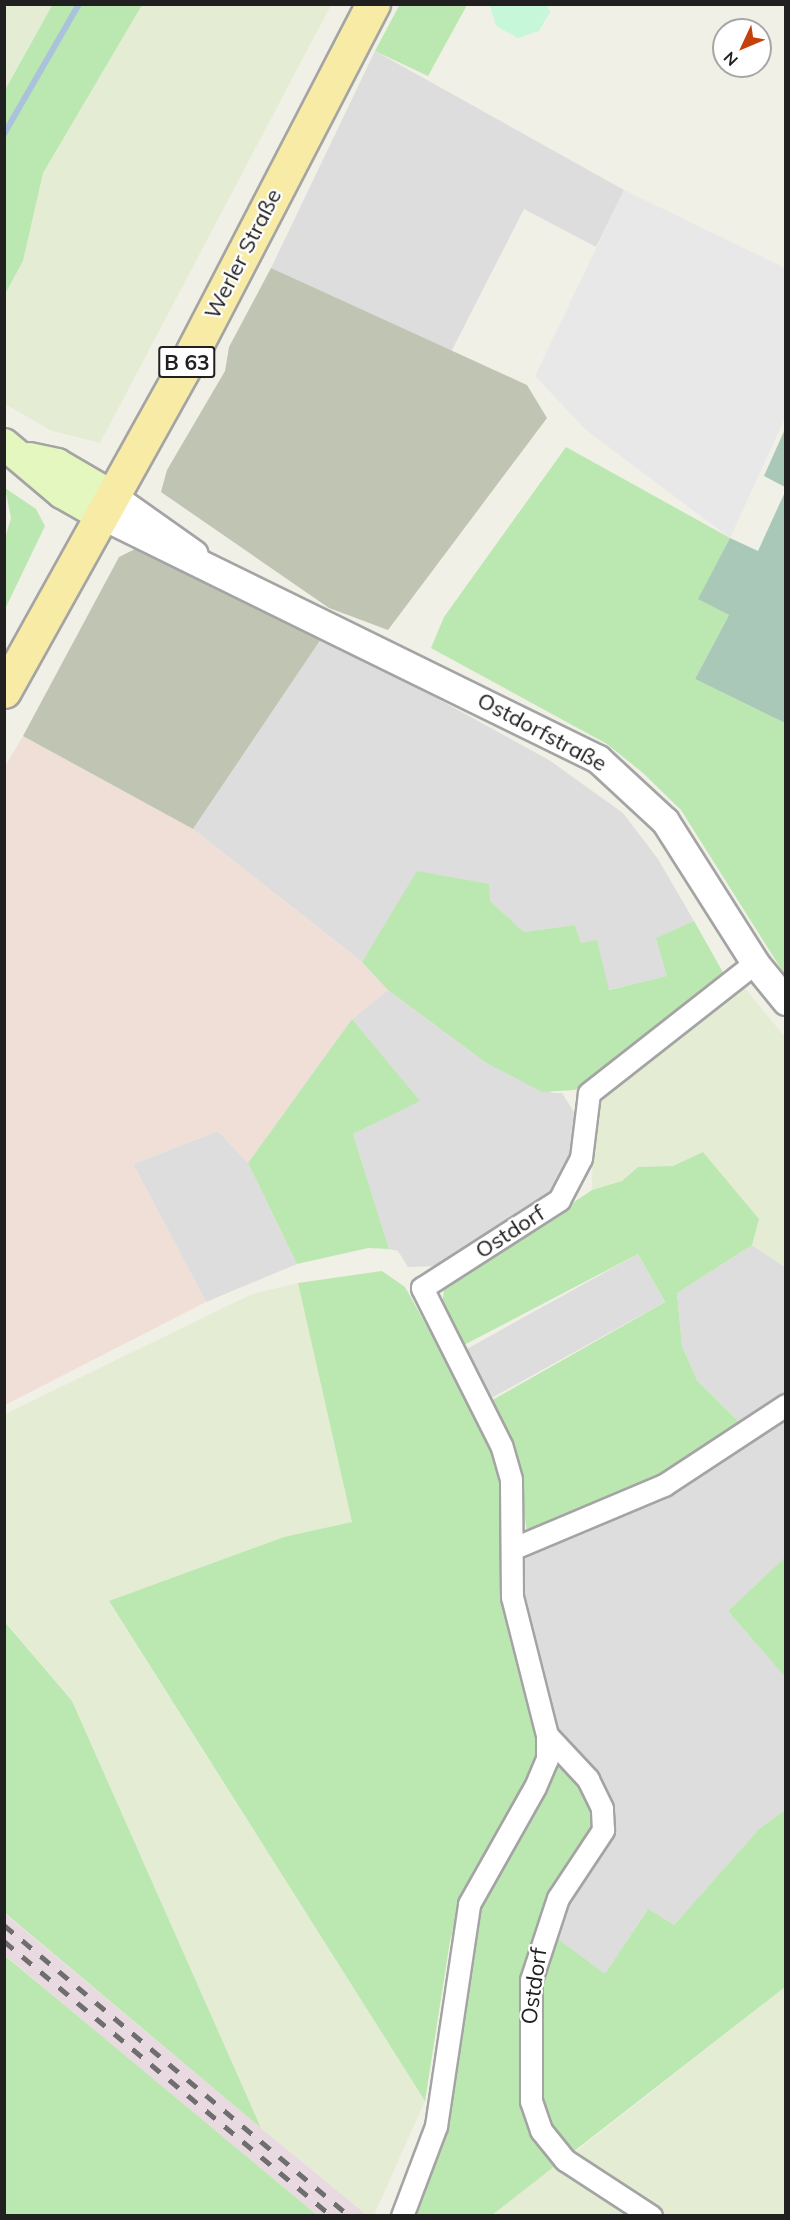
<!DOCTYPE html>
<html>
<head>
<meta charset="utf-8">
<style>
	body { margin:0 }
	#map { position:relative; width:790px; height:2220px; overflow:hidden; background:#f0f0e7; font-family:Mulish,sans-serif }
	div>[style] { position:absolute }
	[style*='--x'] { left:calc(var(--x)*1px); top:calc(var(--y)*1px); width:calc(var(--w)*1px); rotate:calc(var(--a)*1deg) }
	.residential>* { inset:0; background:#dedddd; transform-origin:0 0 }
	.commercial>* { inset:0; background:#f0dfd7 }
	.industrial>* { inset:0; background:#e9d9e1 }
	.construction>* { inset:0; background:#bfc4b3 }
	.farmland>* { inset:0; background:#e4edd3 }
	.grass>* { inset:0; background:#bbe7b0 }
	.cemetery>* { inset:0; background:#a9c8b7 }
	.park>* { inset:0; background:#c7f7d9 }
	.parking>* { inset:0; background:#e8e8e8 }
	.stream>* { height:6px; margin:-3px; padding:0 3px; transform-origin:3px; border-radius:3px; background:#aac2db }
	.roads { filter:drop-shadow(2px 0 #a4a4a4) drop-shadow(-2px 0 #a4a4a4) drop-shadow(0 2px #a4a4a4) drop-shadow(0 -2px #a4a4a4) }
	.minor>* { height:21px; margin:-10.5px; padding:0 10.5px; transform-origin:10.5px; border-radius:10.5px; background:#fff }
	.tertiary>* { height:27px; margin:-13.5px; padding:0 13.5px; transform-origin:13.5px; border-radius:13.5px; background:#fff }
	.secondary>* { height:30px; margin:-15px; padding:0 15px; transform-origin:15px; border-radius:15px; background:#e4f7be }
	.primary>* { height:33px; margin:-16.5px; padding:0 16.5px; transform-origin:16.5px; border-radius:16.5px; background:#f7eba5 }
	.rail>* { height:4.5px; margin-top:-2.25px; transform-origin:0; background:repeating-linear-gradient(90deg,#6e6e6e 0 12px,transparent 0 24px) }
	span { translate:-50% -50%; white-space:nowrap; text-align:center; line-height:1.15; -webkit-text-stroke:4.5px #fff; paint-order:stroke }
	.shield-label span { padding:2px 4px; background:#fff; border:2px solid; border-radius:4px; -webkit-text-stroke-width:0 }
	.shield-label { font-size:21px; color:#202020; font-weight:700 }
	.street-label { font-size:22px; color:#202020 }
	.frame { position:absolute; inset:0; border:6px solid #202020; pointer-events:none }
	.north { position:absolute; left:712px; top:18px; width:60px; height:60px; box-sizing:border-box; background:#fff; border:2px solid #a6a6a6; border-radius:50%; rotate:226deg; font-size:16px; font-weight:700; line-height:24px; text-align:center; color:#202020 }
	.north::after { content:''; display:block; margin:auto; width:21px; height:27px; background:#c6400a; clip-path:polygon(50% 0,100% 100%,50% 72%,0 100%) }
</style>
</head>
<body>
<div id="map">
	<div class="residential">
		<i style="clip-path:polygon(375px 51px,624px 190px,596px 247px,524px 209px,451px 352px,271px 268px)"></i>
		<i style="clip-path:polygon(323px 636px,549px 760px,623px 813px,658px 859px,694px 921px,657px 938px,668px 976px,608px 990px,597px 941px,581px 943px,575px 925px,524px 932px,490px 901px,418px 871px,362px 962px,193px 829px)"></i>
		<i style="clip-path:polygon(388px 990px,485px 1062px,553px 1093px,562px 1093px,577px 1117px,572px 1164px,559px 1189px,440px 1266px,408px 1267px,398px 1251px,389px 1249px,353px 1134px,419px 1101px,352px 1019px)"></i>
		<i style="clip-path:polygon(218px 1131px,248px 1163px,297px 1264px,206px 1302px,133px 1164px)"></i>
		<i style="clip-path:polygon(752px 1245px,785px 1267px,785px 1398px,743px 1426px,697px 1380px,682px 1346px,677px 1293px)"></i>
		<i style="left:638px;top:1254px;width:55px;height:199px;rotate:61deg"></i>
		<i style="clip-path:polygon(785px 1411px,785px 1557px,728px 1611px,785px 1677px,785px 1810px,759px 1829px,674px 1925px,647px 1910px,605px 1975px,550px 1933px,596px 1855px,517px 1597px,521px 1553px)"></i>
	</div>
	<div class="commercial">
		<i style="clip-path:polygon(23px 736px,193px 829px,362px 962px,388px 990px,352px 1019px,248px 1163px,218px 1131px,133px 1164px,206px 1302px,5px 1405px,4px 768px)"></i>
	</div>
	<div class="industrial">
		<i style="clip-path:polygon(4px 1913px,261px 2128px,367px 2215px,317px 2215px,74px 2013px,5px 1955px)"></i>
	</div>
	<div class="construction">
		<i style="clip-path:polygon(271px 268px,527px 385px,547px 418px,388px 630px,329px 608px,161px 492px,167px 470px,225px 371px,229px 347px)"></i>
		<i style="clip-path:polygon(137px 548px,323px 636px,193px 829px,23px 736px,119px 557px)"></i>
	</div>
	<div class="farmland">
		<i style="clip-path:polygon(5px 4px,53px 5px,5px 90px,4px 5px)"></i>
		<i style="clip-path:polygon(142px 5px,331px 5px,100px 443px,52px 431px,5px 404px,5px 294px,23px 261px,43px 173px)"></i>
		<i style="clip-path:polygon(744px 987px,785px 1037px,785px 1267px,752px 1245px,759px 1219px,703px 1152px,673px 1166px,638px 1167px,622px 1181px,592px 1190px,593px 1105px,642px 1060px)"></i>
		<i style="clip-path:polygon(298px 1283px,352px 1522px,284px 1537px,109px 1602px,425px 2101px,374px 2215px,367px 2215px,261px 2128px,72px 1701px,5px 1621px,5px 1414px,252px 1294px)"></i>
		<i style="clip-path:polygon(785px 1987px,785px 2215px,492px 2216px,496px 2207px,565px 2160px)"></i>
	</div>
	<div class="grass">
		<i style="clip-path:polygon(53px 4px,142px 5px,43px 173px,23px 261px,5px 294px,5px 90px)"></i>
		<i style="clip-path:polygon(400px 4px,467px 5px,428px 76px,375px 51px)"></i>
		<i style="clip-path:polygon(566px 447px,730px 538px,699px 599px,729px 615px,695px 679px,785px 723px,785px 975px,681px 810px,643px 773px,607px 744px,431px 648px,444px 617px)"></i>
		<i style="clip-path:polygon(5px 488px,36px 509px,45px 526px,5px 609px,5px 538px,11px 518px)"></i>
		<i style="clip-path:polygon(417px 871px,489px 884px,490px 901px,524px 932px,575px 925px,581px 943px,597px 940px,609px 990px,667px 976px,656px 938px,694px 921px,724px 974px,575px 1090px,542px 1092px,485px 1062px,388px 990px,362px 962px)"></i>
		<i style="clip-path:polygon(352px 1019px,420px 1101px,353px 1134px,389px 1249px,368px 1248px,297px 1264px,248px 1163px)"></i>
		<i style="clip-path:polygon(703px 1152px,759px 1219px,752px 1245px,677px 1293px,682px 1346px,697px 1380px,743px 1426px,660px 1481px,527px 1534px,518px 1458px,489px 1402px,665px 1302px,638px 1254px,462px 1346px,442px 1307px,444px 1289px,592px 1190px,622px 1181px,638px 1167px,673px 1166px)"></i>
		<i style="clip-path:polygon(382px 1271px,405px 1287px,494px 1447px,504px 1479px,541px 1735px,540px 1754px,526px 1789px,465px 1886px,450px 1941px,425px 2101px,109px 1601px,284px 1537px,352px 1522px,298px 1283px)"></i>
		<i style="clip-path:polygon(785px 1557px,785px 1677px,728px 1611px)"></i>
		<i style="clip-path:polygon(4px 1621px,72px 1701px,261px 2128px,5px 1913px)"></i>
		<i style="clip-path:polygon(560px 1758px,595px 1809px,595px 1826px,553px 1894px,526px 1980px,525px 2102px,541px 2141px,562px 2158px,541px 2130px,531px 2101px,527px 2035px,531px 1980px,550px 1933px,605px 1974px,648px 1909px,674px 1925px,759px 1829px,785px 1810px,785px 1987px,492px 2215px,410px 2216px,444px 2117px,463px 1970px,480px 1896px)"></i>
		<i style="clip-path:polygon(4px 1955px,74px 2013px,317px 2215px,5px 2215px)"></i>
	</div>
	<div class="cemetery">
		<i style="clip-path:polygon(785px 429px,785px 487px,764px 476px)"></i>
		<i style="clip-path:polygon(785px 492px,785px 723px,695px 679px,729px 615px,698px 599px,730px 538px,758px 551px)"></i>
	</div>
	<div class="park">
		<i style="clip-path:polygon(547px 5px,550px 12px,539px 31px,518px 38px,496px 26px,490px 6px)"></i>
	</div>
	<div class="parking">
		<i style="clip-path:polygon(624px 190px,785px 268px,785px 418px,730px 538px,586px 430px,535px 376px)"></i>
	</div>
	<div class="stream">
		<i style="--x:4;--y:134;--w:150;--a:-60"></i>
	</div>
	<div class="roads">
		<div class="minor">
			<i style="--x:514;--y:1548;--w:163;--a:-22.8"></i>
			<i style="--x:664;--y:1485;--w:146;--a:-33.3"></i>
			<i style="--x:402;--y:2216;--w:96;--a:-69.3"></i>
			<i style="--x:436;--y:2126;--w:224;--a:-81.5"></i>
			<i style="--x:469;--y:1904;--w:134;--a:-60.6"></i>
			<i style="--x:535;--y:1787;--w:30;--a:-67"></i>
			<i style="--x:547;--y:1759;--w:24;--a:-90"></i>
			<i style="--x:651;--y:2216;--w:103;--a:-146.9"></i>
			<i style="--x:565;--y:2160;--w:38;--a:-129"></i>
			<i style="--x:541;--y:2130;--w:31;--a:-109"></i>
			<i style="--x:531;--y:2101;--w:121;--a:-90"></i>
			<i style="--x:531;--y:1980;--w:86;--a:-71.8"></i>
			<i style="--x:558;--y:1898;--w:82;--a:-56.5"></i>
			<i style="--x:603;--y:1830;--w:22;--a:-93"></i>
			<i style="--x:602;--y:1808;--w:32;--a:-116"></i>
			<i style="--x:588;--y:1779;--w:60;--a:-133"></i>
			<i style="--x:547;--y:1735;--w:142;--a:-104.2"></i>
			<i style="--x:512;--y:1597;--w:118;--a:-90.5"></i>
			<i style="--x:511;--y:1479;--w:35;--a:-106"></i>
			<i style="--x:501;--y:1445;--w:176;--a:-116.7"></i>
			<i style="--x:422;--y:1288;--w:163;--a:-32.7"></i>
			<i style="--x:559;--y:1200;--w:47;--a:-62.4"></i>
			<i style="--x:581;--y:1158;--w:65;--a:-83"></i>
			<i style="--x:589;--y:1093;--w:211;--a:-38.1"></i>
		</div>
		<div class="tertiary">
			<i style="--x:112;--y:496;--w:100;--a:35.3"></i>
			<i style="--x:101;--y:515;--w:554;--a:26.15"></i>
			<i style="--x:598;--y:759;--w:91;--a:42.8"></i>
			<i style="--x:665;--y:821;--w:168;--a:57.6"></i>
			<i style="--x:755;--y:963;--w:49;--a:50.8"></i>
		</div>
		<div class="secondary">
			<i style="--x:4;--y:444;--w:76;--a:40.2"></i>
			<i style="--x:62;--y:493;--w:45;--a:29.4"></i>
			<i style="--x:29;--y:458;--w:29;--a:12"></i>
			<i style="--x:57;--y:464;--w:64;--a:30.2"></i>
		</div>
		<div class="primary">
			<i style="--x:4;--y:691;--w:391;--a:-60.9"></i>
			<i style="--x:194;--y:349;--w:389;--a:-62.6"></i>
		</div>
	</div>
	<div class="rail">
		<i style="--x:4;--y:1925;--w:452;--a:40.1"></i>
		<i style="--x:4;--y:1941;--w:428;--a:40"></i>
	</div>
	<div class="shield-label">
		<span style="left:187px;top:362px">B 63</span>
	</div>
	<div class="street-label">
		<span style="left:243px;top:254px;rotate:-63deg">Werler Straße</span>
		<span style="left:542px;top:732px;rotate:28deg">Ostdorfstraße</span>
		<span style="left:510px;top:1232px;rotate:-33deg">Ostdorf</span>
		<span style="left:534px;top:1986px;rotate:-82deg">Ostdorf</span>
	</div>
	<div class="frame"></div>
	<div class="north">N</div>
</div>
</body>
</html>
